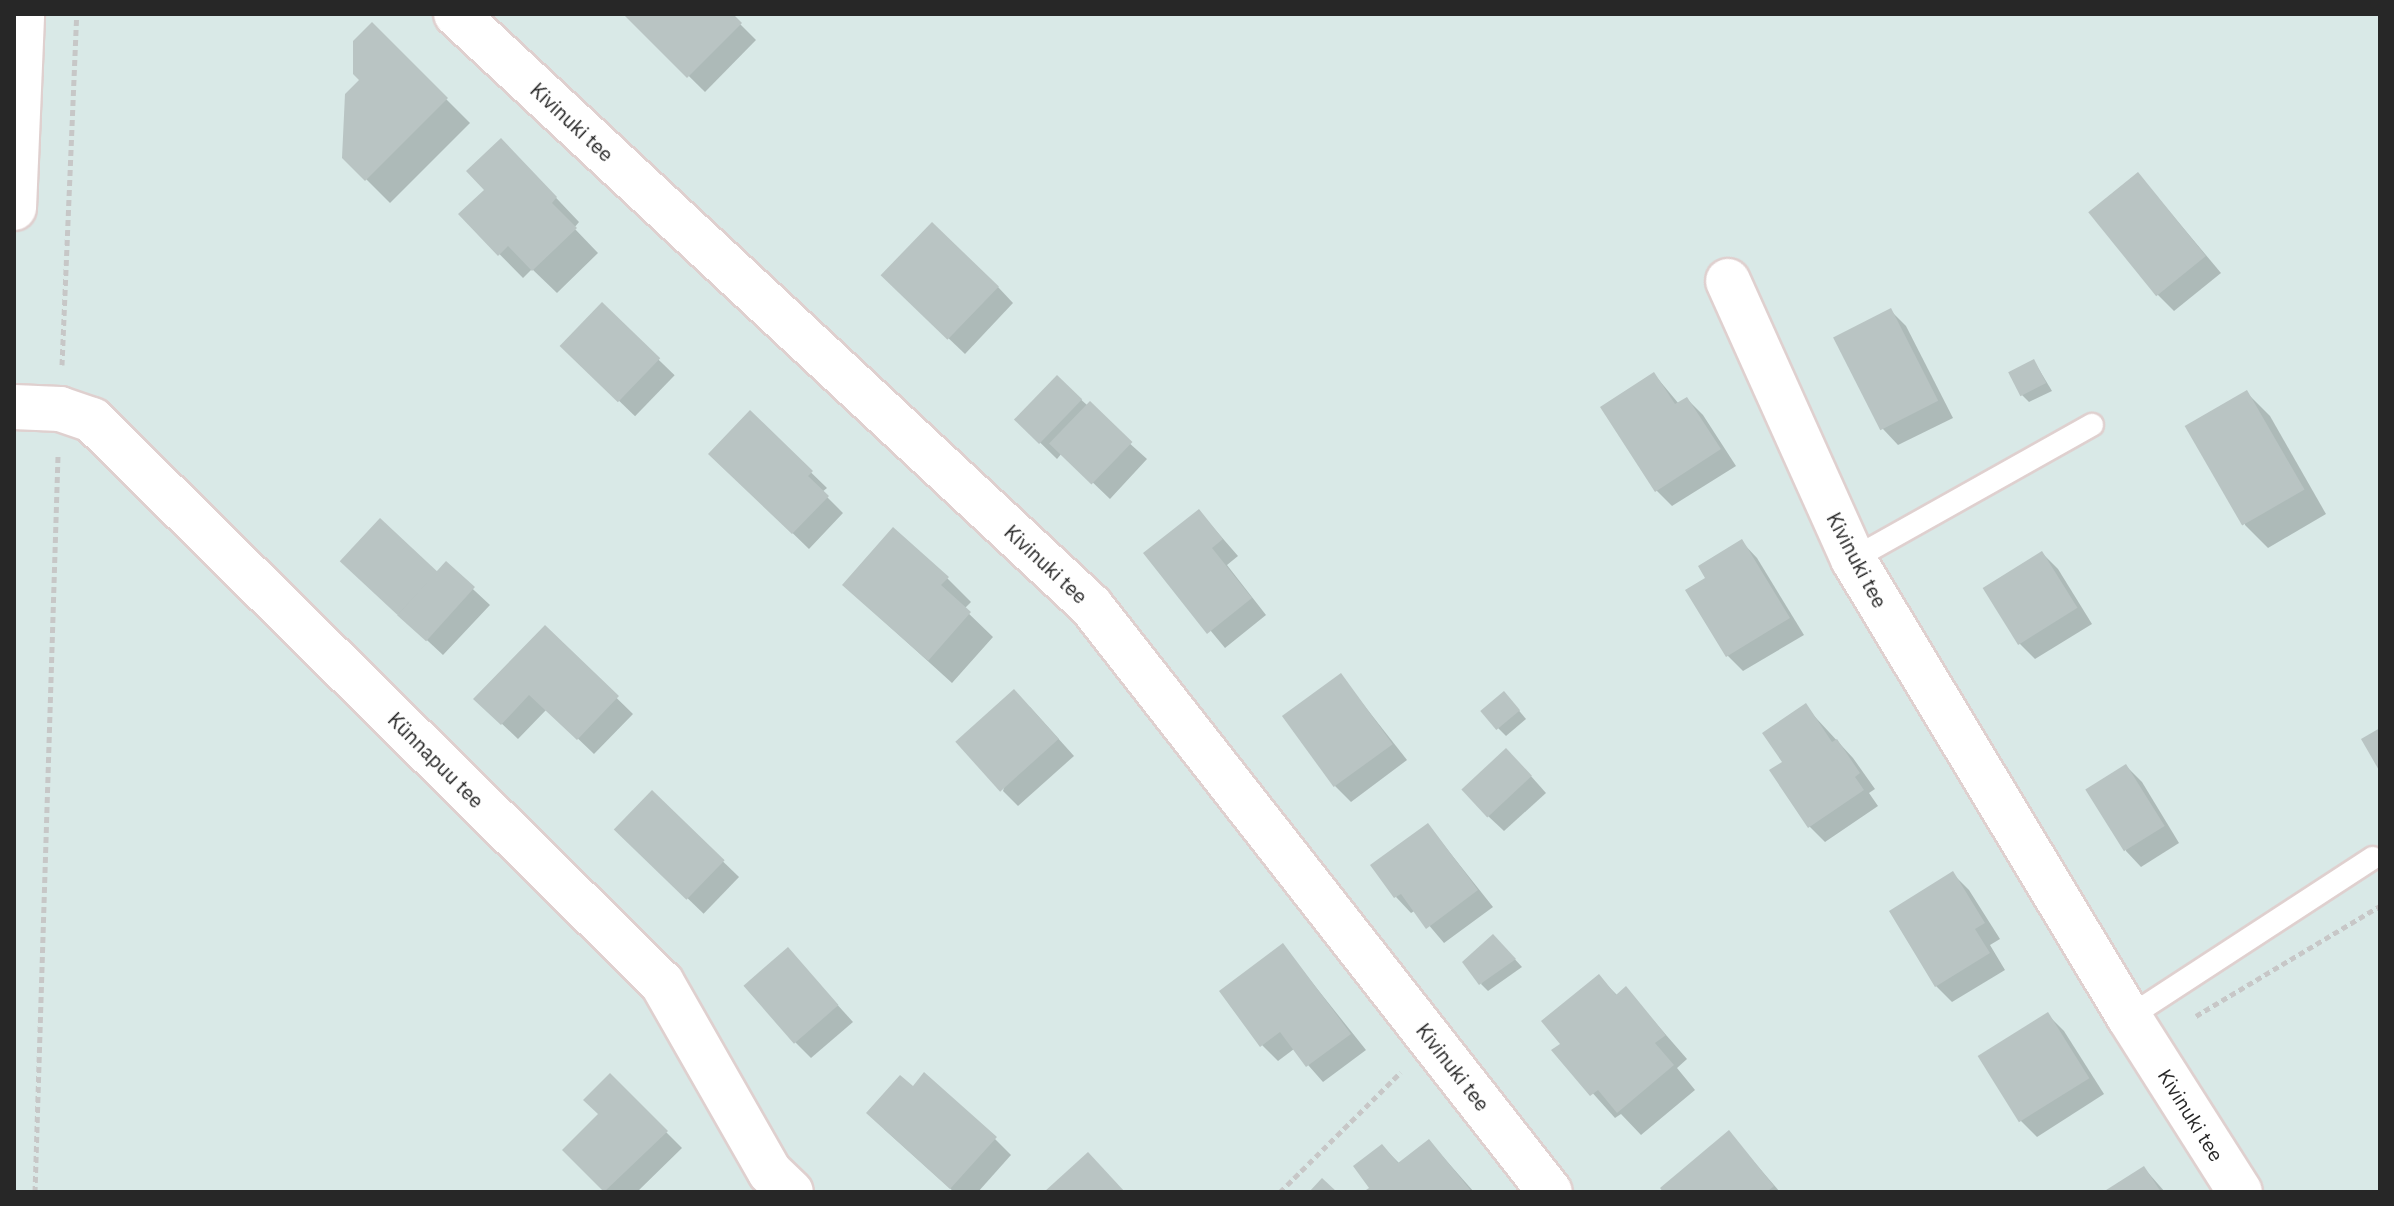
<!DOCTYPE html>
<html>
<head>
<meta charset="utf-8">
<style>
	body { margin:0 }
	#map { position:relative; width:2394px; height:1206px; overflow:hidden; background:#d9e9e7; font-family:"IBM Plex Sans",sans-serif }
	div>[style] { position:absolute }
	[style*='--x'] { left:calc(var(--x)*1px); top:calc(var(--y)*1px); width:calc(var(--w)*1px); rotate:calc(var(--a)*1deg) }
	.shadow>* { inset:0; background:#0003; transform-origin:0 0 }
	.building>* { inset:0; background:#b9c4c3; transform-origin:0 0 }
	.path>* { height:5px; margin-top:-2.5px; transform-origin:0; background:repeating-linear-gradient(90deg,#c7c7c7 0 6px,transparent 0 10px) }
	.roads { filter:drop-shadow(2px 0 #dfd0cf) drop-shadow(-2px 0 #dfd0cf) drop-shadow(0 2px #dfd0cf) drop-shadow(0 -2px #dfd0cf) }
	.lane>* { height:22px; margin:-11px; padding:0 11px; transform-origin:11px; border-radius:11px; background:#fff }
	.street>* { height:44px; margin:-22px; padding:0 22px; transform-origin:22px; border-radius:22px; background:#fff }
	.secondary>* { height:44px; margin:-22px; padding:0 22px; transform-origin:22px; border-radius:22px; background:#fff }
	span { translate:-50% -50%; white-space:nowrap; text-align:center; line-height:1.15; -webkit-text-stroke:8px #fff; paint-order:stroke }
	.street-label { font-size:20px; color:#272727 }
	.frame { position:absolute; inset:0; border:16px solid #272727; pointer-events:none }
</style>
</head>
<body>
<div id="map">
	<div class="shadow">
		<i style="clip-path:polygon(626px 14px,730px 14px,756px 40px,705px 92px)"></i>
		<i style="clip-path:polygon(372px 25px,470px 123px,390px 203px,344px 157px)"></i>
		<i style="clip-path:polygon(524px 164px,579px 222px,574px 228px,598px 253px,557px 293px,532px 269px,523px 278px,461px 215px)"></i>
		<i style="clip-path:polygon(2138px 174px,2221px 273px,2174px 311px,2158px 295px)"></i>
		<i style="clip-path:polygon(998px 287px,1013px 303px,965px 354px,900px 292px)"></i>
		<i style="left:602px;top:305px;width:101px;height:57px;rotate:44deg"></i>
		<i style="clip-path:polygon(1890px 310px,1906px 326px,1953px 418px,1898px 445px,1883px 429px)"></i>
		<i style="clip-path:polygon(2034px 361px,2052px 391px,2029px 402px,2022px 395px)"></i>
		<i style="clip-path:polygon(1654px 374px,1679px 404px,1687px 399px,1703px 415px,1736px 466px,1672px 506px,1656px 490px)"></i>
		<i style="clip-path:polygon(1057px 378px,1147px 459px,1110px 499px,1062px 453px,1057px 459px,1017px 420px)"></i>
		<i style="clip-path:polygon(2246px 392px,2270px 416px,2326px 514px,2268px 548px,2245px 525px)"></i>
		<i style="clip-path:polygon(750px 413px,827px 488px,822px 492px,843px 513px,809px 549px,711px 454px)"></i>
		<i style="clip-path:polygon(1199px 511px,1238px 556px,1227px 565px,1266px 615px,1225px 648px,1146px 553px)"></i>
		<i style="clip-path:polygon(1742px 542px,1757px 558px,1804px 635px,1743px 671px,1727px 655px,1708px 578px)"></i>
		<i style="clip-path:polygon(2042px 553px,2058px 569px,2092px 624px,2035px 659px,2019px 643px)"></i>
		<i style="clip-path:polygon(446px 564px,490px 605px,443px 655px,358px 576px,437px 574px)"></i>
		<i style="clip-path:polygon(947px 578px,971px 602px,964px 609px,993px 637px,952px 683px,844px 585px)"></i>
		<i style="clip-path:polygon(545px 628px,633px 714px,594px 754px,547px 709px,518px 739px,476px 699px)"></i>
		<i style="clip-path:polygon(1341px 676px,1407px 760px,1351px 802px,1335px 786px)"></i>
		<i style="clip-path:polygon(1511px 701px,1526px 719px,1506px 736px,1498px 728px)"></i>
		<i style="clip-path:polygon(1805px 706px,1853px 758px,1875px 789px,1869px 793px,1878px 806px,1825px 842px,1809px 826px,1784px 762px)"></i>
		<i style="clip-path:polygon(1030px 707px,1074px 756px,1018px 806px,1003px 791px)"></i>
		<i style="clip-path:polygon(1522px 766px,1546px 793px,1504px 831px,1488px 816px)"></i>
		<i style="clip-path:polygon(2126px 766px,2142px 782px,2179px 843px,2141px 867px,2126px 851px)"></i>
		<i style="left:652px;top:793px;width:121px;height:51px;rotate:44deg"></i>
		<i style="clip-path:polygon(1428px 825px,1493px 907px,1444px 943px,1416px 910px,1411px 913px,1396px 897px)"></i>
		<i style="clip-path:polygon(1953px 874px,1969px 890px,2000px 939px,1990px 945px,2005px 970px,1952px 1002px,1936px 986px)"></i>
		<i style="clip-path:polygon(1501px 944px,1522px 967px,1488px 991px,1481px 984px)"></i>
		<i style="clip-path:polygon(1283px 946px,1366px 1050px,1323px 1082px,1294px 1049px,1278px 1061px,1262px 1045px)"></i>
		<i style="clip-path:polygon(788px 950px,853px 1022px,811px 1058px,795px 1042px)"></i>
		<i style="clip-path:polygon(1598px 976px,1618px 996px,1626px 989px,1687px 1059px,1677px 1068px,1695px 1090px,1641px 1135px,1621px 1114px,1615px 1118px,1554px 1050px,1563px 1044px)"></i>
		<i style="clip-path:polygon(2048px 1015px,2064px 1031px,2104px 1094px,2037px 1137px,2021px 1121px,1981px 1057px)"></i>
		<i style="clip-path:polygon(610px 1076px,682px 1148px,637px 1192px,606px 1192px,565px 1150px,600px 1114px)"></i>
		<i style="clip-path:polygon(913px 1088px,995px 1139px,1011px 1155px,978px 1192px,954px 1192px,884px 1129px)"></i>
		<i style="clip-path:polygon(1729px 1133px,1780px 1192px,1665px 1192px)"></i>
		<i style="clip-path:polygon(1429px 1141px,1474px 1192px,1367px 1192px,1372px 1188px,1382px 1146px,1400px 1164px)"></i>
		<i style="clip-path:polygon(2144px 1168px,2165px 1192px,2106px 1192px)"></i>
	</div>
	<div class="building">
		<i style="clip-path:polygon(623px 14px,733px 14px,742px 23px,687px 78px)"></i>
		<i style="clip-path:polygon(372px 22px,448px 98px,365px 181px,342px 158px,345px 94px,359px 80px,353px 74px,353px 41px)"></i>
		<i style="clip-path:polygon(501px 138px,557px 197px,552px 203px,577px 228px,532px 271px,508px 246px,498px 256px,458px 214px,484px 190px,466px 171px)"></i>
		<i style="left:2138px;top:172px;width:108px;height:64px;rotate:51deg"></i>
		<i style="left:932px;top:222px;width:93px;height:74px;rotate:44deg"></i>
		<i style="left:602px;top:302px;width:81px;height:61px;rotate:44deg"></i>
		<i style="left:1891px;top:308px;width:104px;height:65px;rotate:63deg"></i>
		<i style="left:2034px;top:359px;width:27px;height:29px;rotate:63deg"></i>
		<i style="clip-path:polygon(1654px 372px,1675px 404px,1687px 397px,1721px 449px,1655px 492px,1600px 407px)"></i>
		<i style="left:1057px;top:375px;width:35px;height:62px;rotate:44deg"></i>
		<i style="left:2247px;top:390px;width:115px;height:72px;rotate:60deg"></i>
		<i style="left:1090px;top:401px;width:59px;height:59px;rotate:44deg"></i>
		<i style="clip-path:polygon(750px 410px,813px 471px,808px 476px,829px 496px,792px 534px,708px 454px)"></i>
		<i style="clip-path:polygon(1199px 509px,1223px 539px,1212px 548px,1252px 598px,1207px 634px,1143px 553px)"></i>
		<i style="left:380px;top:518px;width:79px;height:59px;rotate:43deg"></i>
		<i style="clip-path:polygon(893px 527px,949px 577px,941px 585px,971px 612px,928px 661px,842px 585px)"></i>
		<i style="clip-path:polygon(1742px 539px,1790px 618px,1726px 657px,1685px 590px,1705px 578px,1698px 566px)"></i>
		<i style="left:2042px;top:551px;width:67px;height:70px;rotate:58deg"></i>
		<i style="left:446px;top:561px;width:39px;height:73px;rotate:42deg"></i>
		<i style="clip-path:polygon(545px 625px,619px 696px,577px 740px,529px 695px,501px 725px,473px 699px)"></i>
		<i style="left:1341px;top:673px;width:88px;height:73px;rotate:54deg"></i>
		<i style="left:1014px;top:689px;width:67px;height:79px;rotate:48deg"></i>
		<i style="left:1504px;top:691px;width:25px;height:31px;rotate:50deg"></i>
		<i style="clip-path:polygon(1806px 703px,1832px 742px,1837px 739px,1860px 773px,1855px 777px,1864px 790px,1808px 828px,1769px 770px,1782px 762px,1762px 733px)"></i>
		<i style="clip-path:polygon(2380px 728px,2380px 772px,2361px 739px)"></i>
		<i style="left:1506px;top:748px;width:38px;height:61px;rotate:47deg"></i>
		<i style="left:2126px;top:764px;width:73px;height:48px;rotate:58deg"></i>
		<i style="left:652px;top:790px;width:101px;height:55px;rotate:44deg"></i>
		<i style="clip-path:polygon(1428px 823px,1478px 890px,1426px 929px,1401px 894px,1394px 898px,1370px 865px)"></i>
		<i style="clip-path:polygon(1953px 871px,1985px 923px,1975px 929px,1990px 953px,1935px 987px,1889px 911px)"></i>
		<i style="clip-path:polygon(1493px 934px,1516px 959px,1479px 985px,1462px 962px)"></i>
		<i style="clip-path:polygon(1283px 943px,1351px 1034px,1306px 1067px,1280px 1032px,1260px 1047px,1219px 991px)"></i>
		<i style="left:788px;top:947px;width:77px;height:59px;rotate:49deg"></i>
		<i style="clip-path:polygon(1599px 974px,1616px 995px,1626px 986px,1666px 1035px,1655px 1043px,1674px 1065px,1617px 1113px,1598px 1090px,1590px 1096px,1551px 1050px,1560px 1044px,1541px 1021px)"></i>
		<i style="left:2048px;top:1012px;width:78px;height:83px;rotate:58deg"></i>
		<i style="clip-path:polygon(924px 1072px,997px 1137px,950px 1189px,866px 1113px,900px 1075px,913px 1086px)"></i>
		<i style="clip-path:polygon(610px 1073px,668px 1131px,604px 1192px,562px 1150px,598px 1114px,583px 1100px)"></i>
		<i style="clip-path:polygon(1729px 1130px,1774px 1186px,1767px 1192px,1663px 1192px,1660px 1188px)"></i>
		<i style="clip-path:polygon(1429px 1139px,1472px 1192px,1363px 1192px,1369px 1188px,1353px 1166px,1382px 1144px,1398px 1163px)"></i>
		<i style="clip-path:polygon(1088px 1152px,1125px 1192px,1044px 1192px)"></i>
		<i style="clip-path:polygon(2144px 1166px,2161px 1192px,2103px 1192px)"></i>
		<i style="clip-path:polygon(1322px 1178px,1337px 1192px,1309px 1192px)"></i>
	</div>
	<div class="path">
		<i style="--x:62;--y:365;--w:351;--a:-87.6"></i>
		<i style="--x:2196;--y:1016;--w:214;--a:-30.9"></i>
		<i style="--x:35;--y:1192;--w:737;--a:-88.21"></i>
		<i style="--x:1280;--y:1192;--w:170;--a:-44.8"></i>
	</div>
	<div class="roads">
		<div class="lane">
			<i style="--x:1853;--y:559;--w:274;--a:-29.3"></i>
			<i style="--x:2129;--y:1017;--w:291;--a:-33.1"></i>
		</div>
		<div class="street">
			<i style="--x:456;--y:14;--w:868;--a:42.99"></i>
			<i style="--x:1091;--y:606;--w:744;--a:51.93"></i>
			<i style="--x:1728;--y:281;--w:305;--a:65.8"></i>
			<i style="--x:1853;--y:559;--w:535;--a:58.93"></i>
			<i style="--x:2129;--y:1017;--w:207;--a:57.6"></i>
			<i style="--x:14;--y:407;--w:46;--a:2.5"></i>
			<i style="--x:60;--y:409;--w:34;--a:19"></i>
			<i style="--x:92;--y:420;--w:801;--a:44.65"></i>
			<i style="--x:662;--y:983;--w:218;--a:60.3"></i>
			<i style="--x:770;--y:1172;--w:29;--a:44"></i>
		</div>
		<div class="secondary">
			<i style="--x:14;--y:208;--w:194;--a:-87.6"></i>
		</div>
	</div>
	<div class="street-label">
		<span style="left:572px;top:122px;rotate:43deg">Kivinuki tee</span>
		<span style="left:1857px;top:560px;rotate:62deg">Kivinuki tee</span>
		<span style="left:1046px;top:564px;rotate:43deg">Kivinuki tee</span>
		<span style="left:436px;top:760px;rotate:45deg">Künnapuu tee</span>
		<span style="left:1453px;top:1067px;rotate:52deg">Kivinuki tee</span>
		<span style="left:2191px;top:1115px;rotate:58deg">Kivinuki tee</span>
	</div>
	<div class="frame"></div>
</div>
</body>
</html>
